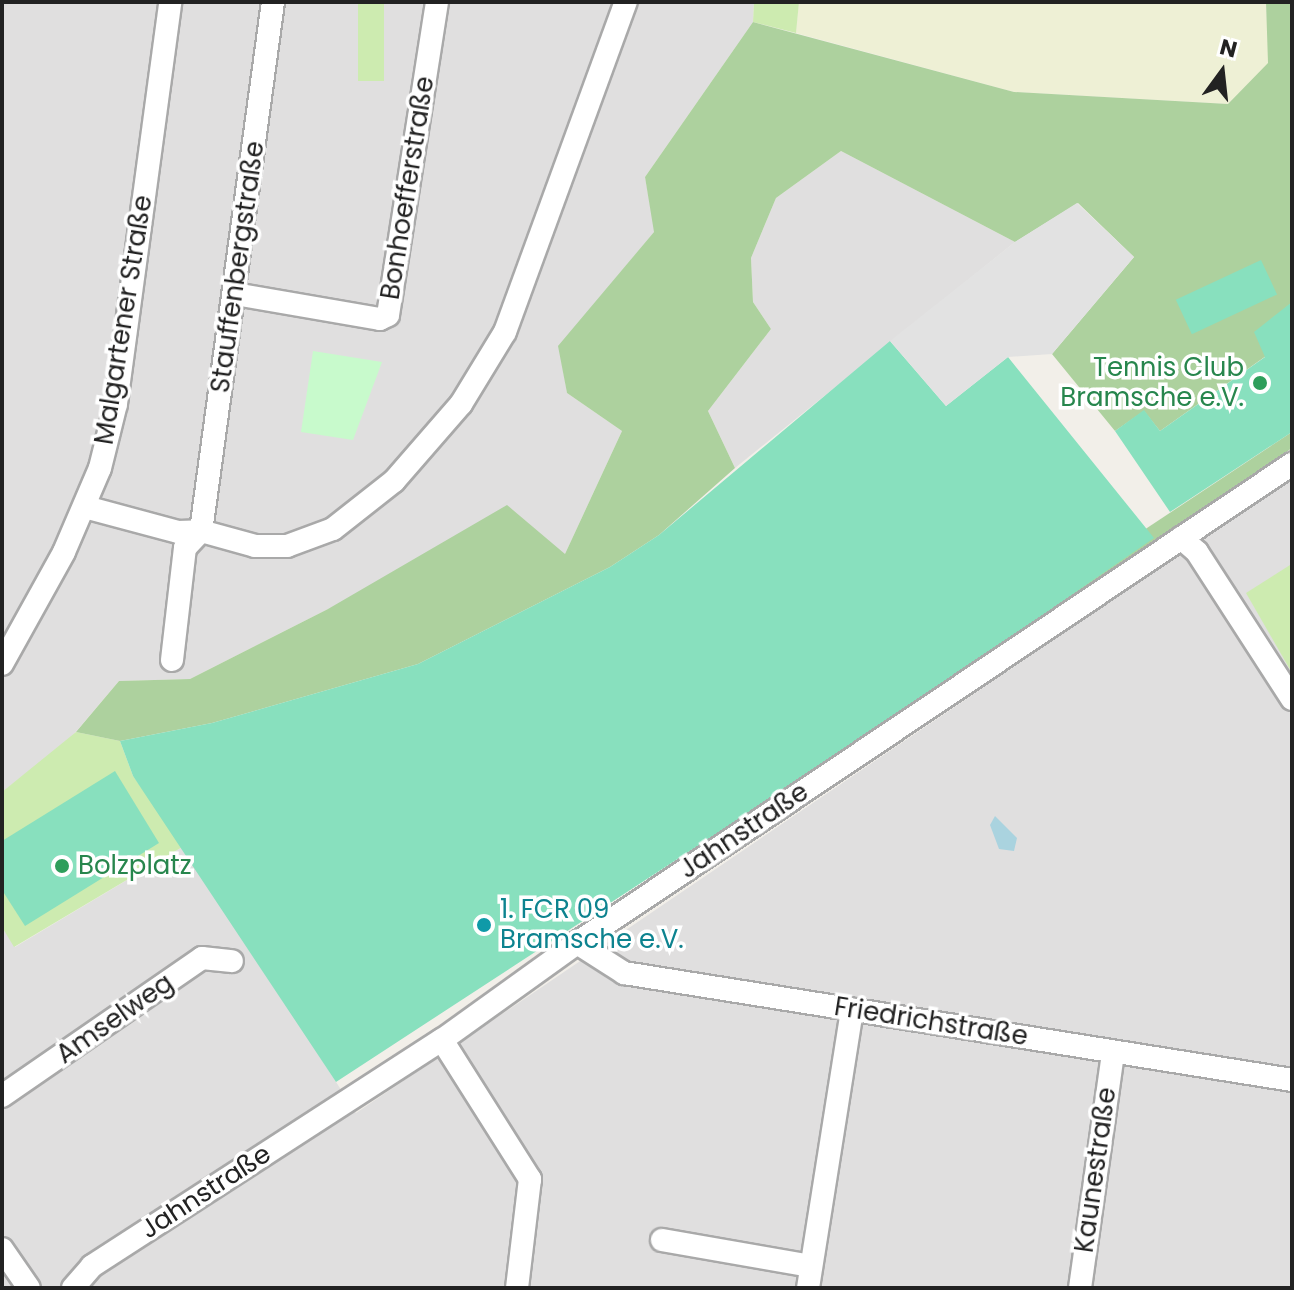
<!DOCTYPE html>
<html>
<head>
<meta charset="utf-8">
<style>
	body { margin:0 }
	#map { position:relative; width:1294px; height:1290px; overflow:hidden; background:#f2efe9; font-family:Poppins,sans-serif }
	div>[style] { position:absolute }
	[style*='--x'] { left:calc(var(--x)*1px); top:calc(var(--y)*1px); width:calc(var(--w)*1px); rotate:calc(var(--a)*1deg) }
	.residential>* { inset:0; background:#e0dfdf }
	.farmland>* { inset:0; background:#eef0d5 }
	.grass>* { inset:0; background:#cdebb0; transform-origin:0 0 }
	.forest>* { inset:0; background:#add19e }
	.park>* { inset:0; background:#c8facc }
	.pitch>* { inset:0; background:#88e0be; transform-origin:0 0 }
	.parking>* { inset:0; background:#e2e2e2 }
	.water>* { inset:0; background:#aad3df }
	.roads { filter:drop-shadow(2px 0 #a9a9a9) drop-shadow(-2px 0 #a9a9a9) drop-shadow(0 2px #a9a9a9) drop-shadow(0 -2px #a9a9a9) }
	.minor>* { height:22px; margin:-11px; padding:0 11px; transform-origin:11px; border-radius:11px; background:#fff }
	.dots>* { width:22px; height:22px; translate:-50% -50%; box-sizing:border-box; border:4px solid #fff; border-radius:50% }
	span { translate:-50% -50%; white-space:nowrap; text-align:center; line-height:1.15; -webkit-text-stroke:7px #fff; paint-order:stroke }
	.street-label { font-size:26px; color:#222 }
	.leisure-label { font-size:26px; color:#27864d }
	.right { translate:-100% -50%; text-align:right }
	.left { translate:0 -50%; text-align:left }
	.culture-label { font-size:26px; color:#0d838f }
	.frame { position:absolute; inset:0; border:4px solid #222; pointer-events:none }
	.north { position:absolute; left:1182px; top:32px; width:80px; height:80px; -webkit-text-stroke:6px #fff; paint-order:stroke; rotate:15deg; font-size:22px; font-weight:700; line-height:32px; text-align:center; color:#222 }
	.north::after { content:''; display:block; margin:auto; width:28px; height:36px; background:#222; clip-path:polygon(50% 0,100% 100%,50% 72%,0 100%) }
</style>
</head>
<body>
<div id="map">
	<div class="residential">
		<i style="clip-path:polygon(2px 2px,754px 2px,753px 22px,645px 177px,655px 231px,559px 346px,567px 393px,622px 431px,565px 554px,328px 609px,190px 679px,119px 681px,68px 741px,2px 792px)"></i>
		<i style="clip-path:polygon(841px 151px,1015px 242px,735px 468px,708px 411px,771px 329px,753px 302px,751px 258px,776px 198px)"></i>
		<i style="clip-path:polygon(1292px 478px,1292px 1288px,2px 1288px,2px 927px,15px 947px,184px 846px,356px 1113px)"></i>
	</div>
	<div class="farmland">
		<i style="clip-path:polygon(799px 2px,1266px 2px,1269px 63px,1228px 104px,1014px 92px,796px 33px)"></i>
	</div>
	<div class="grass">
		<i style="left:358px;top:2px;width:26px;height:79px"></i>
		<i style="clip-path:polygon(754px 2px,799px 2px,796px 33px,753px 22px)"></i>
		<i style="clip-path:polygon(1290px 565px,1292px 568px,1292px 673px,1246px 593px)"></i>
		<i style="clip-path:polygon(76px 732px,120px 741px,133px 776px,184px 846px,14px 947px,2px 927px,2px 792px)"></i>
	</div>
	<div class="forest">
		<i style="clip-path:polygon(1266px 2px,1292px 2px,1292px 302px,1279px 314px,1266px 356px,1160px 431px,1144px 411px,1115px 431px,1052px 354px,1134px 257px,1078px 203px,1015px 242px,841px 151px,776px 198px,751px 258px,753px 302px,771px 329px,708px 411px,735px 468px,659px 535px,610px 567px,418px 664px,212px 723px,120px 741px,76px 732px,119px 681px,190px 679px,328px 609px,507px 505px,565px 554px,622px 431px,567px 393px,558px 346px,654px 232px,645px 177px,753px 22px,1014px 92px,1228px 104px,1268px 63px)"></i>
		<i style="clip-path:polygon(1292px 432px,1292px 448px,889px 721px,1147px 528px)"></i>
	</div>
	<div class="park">
		<i style="clip-path:polygon(313px 351px,382px 362px,353px 440px,301px 432px)"></i>
	</div>
	<div class="pitch">
		<i style="left:1261px;top:260px;width:38px;height:94px;rotate:65deg"></i>
		<i style="clip-path:polygon(1292px 302px,1292px 432px,1170px 512px,1115px 431px,1144px 410px,1160px 431px,1265px 357px,1254px 332px)"></i>
		<i style="clip-path:polygon(890px 341px,946px 406px,1008px 357px,1154px 538px,889px 721px,336px 1082px,133px 776px,120px 741px,212px 723px,418px 664px,610px 567px,659px 535px)"></i>
		<i style="clip-path:polygon(115px 771px,159px 843px,25px 926px,2px 890px,2px 841px)"></i>
	</div>
	<div class="parking">
		<i style="clip-path:polygon(1077px 203px,1134px 257px,1052px 354px,1008px 357px,946px 406px,890px 341px,1015px 242px)"></i>
	</div>
	<div class="water">
		<i style="clip-path:polygon(995px 816px,1017px 838px,1014px 851px,999px 849px,990px 825px)"></i>
	</div>
	<div class="roads">
		<div class="minor">
			<i style="--x:235;--y:294;--w:147;--a:9.8"></i>
			<i style="--x:380;--y:319;--w:9;--a:-27"></i>
			<i style="--x:388;--y:315;--w:317;--a:-81.1"></i>
			<i style="--x:85;--y:507;--w:96;--a:15"></i>
			<i style="--x:178;--y:532;--w:23;--a:-2"></i>
			<i style="--x:201;--y:531;--w:56;--a:15.5"></i>
			<i style="--x:255;--y:546;--w:32;--a:0"></i>
			<i style="--x:287;--y:546;--w:49;--a:-20.3"></i>
			<i style="--x:333;--y:529;--w:78;--a:-38.2"></i>
			<i style="--x:394;--y:481;--w:102;--a:-49"></i>
			<i style="--x:461;--y:404;--w:84;--a:-58.6"></i>
			<i style="--x:505;--y:332;--w:351;--a:-69.9"></i>
			<i style="--x:1181;--y:538;--w:21;--a:41"></i>
			<i style="--x:1197;--y:552;--w:175;--a:57.1"></i>
			<i style="--x:172;--y:660;--w:113;--a:-83.4"></i>
			<i style="--x:185;--y:548;--w:23;--a:-47"></i>
			<i style="--x:201;--y:531;--w:534;--a:-82.25"></i>
			<i style="--x:2;--y:664;--w:128;--a:-61"></i>
			<i style="--x:64;--y:552;--w:91;--a:-66.8"></i>
			<i style="--x:100;--y:468;--w:66;--a:-76"></i>
			<i style="--x:116;--y:404;--w:406;--a:-82.3"></i>
			<i style="--x:577;--y:943;--w:56;--a:32.6"></i>
			<i style="--x:624;--y:973;--w:677;--a:9.1"></i>
			<i style="--x:442;--y:1040;--w:165;--a:57.7"></i>
			<i style="--x:530;--y:1179;--w:110;--a:96.8"></i>
			<i style="--x:2;--y:1096;--w:243;--a:-34.6"></i>
			<i style="--x:202;--y:958;--w:30;--a:6"></i>
			<i style="--x:662;--y:1240;--w:151;--a:9.9"></i>
			<i style="--x:2;--y:1249;--w:47;--a:55.3"></i>
			<i style="--x:73;--y:1288;--w:29;--a:-49"></i>
			<i style="--x:92;--y:1266;--w:417;--a:-32.9"></i>
			<i style="--x:442;--y:1040;--w:166;--a:-35.7"></i>
			<i style="--x:577;--y:943;--w:861;--a:-33.82"></i>
			<i style="--x:808;--y:1288;--w:282;--a:-81"></i>
			<i style="--x:1080;--y:1288;--w:238;--a:-82"></i>
		</div>
	</div>
	<div class="dots">
		<i style="left:1260px;top:383px;background:#2e9e5b"></i>
		<i style="left:62px;top:866px;background:#2e9e5b"></i>
		<i style="left:484px;top:925px;background:#0f9aa8"></i>
	</div>
	<div class="street-label">
		<span style="left:408px;top:188px;rotate:-81deg">Bonhoefferstraße</span>
		<span style="left:238px;top:267px;rotate:-82deg">Stauffenbergstraße</span>
		<span style="left:124px;top:320px;rotate:-81deg">Malgartener Straße</span>
		<span style="left:744px;top:831px;rotate:-34deg">Jahnstraße</span>
		<span style="left:115px;top:1019px;rotate:-35deg">Amselweg</span>
		<span style="left:931px;top:1022px;rotate:9deg">Friedrichstraße</span>
		<span style="left:1096px;top:1170px;rotate:-82deg">Kaunestraße</span>
		<span style="left:206px;top:1192px;rotate:-33deg">Jahnstraße</span>
	</div>
	<div class="leisure-label">
		<span class="right" style="left:1244px;top:383px">Tennis Club<br>Bramsche e.V.</span>
		<span class="left" style="left:78px;top:866px">Bolzplatz</span>
	</div>
	<div class="culture-label">
		<span class="left" style="left:500px;top:925px">1. FCR 09<br>Bramsche e.V.</span>
	</div>
	<div class="frame"></div>
	<div class="north">N</div>
</div>
</body>
</html>
